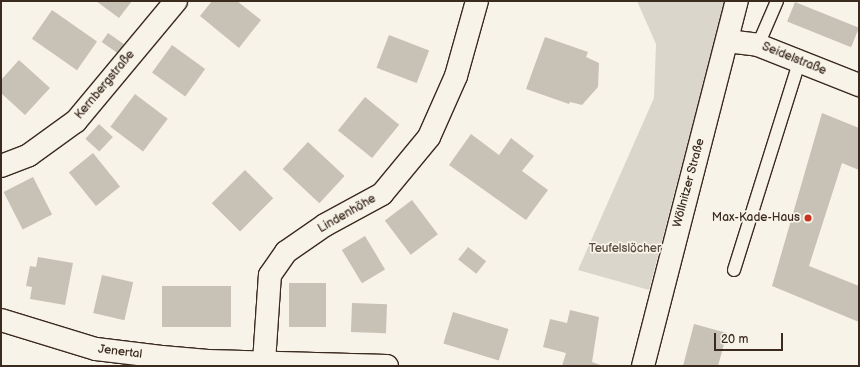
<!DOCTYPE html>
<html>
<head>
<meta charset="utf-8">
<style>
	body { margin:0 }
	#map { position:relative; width:860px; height:367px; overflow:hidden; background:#f7f3e8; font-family:"Balsamiq Sans",sans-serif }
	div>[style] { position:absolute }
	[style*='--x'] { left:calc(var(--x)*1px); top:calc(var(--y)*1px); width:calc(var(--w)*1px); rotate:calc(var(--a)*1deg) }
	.green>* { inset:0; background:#dbd6cb }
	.building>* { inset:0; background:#c8c1b6; transform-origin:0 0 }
	.roads { filter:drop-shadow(1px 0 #3b2a1e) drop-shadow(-1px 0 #3b2a1e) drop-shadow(0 1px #3b2a1e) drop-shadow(0 -1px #3b2a1e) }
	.lane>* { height:12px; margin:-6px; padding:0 6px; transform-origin:6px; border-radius:6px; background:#f7f3e8 }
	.street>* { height:22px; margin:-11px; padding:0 11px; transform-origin:11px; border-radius:11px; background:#f7f3e8 }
	.dots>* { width:11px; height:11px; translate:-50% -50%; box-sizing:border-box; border:2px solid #f7f3e8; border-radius:50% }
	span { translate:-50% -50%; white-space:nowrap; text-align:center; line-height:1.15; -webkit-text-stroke:3.5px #f7f3e8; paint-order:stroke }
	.street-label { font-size:12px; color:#3b2a1e }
	.poi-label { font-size:12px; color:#3b2a1e }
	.right { translate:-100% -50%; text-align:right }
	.park-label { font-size:12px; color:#5b4c41 }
	.frame { position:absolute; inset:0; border:2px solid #3b2a1e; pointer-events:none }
	.scale { position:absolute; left:714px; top:333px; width:69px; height:18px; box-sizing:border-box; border:2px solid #3b2a1e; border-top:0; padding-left:5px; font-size:12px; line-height:14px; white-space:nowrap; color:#3b2a1e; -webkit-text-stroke:3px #f7f3e8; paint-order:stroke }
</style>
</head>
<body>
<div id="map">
	<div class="green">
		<i style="clip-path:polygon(637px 1px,725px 1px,649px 290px,578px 270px,654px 98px,656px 44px)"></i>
	</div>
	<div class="building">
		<i style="clip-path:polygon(96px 1px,132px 1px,119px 18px)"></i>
		<i style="clip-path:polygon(212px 1px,237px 1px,261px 20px,239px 48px,200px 16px)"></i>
		<i style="left:795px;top:2px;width:69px;height:21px;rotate:22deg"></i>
		<i style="left:52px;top:10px;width:55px;height:35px;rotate:35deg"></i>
		<i style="left:108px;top:33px;width:21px;height:11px;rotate:35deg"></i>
		<i style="left:389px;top:35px;width:43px;height:35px;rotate:21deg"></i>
		<i style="clip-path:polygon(545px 37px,588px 52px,586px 57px,599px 63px,598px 87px,582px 105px,570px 102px,569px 104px,526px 89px)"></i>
		<i style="left:172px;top:45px;width:41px;height:34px;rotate:36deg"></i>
		<i style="clip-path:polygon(19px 60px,50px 88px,25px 115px,1px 93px,1px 80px)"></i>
		<i style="left:135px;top:94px;width:41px;height:41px;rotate:37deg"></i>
		<i style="left:365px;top:97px;width:44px;height:43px;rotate:39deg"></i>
		<i style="clip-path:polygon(822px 113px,859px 128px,859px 170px,842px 163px,809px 266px,859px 286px,859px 322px,772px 286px)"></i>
		<i style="left:99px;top:124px;width:19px;height:20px;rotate:43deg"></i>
		<i style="clip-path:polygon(471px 134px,499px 155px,511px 138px,534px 156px,522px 171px,548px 190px,526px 220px,449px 165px)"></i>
		<i style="left:308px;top:142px;width:50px;height:37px;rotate:43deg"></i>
		<i style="left:93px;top:153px;width:43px;height:31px;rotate:51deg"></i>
		<i style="left:245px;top:170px;width:40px;height:47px;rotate:45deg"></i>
		<i style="left:33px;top:177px;width:42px;height:33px;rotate:63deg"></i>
		<i style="left:412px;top:200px;width:43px;height:34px;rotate:53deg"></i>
		<i style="left:365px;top:236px;width:39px;height:27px;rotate:59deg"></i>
		<i style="left:468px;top:247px;width:23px;height:16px;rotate:38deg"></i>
		<i style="clip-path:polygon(38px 257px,73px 263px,65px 305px,30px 299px,32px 287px,26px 286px,30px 266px,36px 267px)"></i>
		<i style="left:102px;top:275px;width:32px;height:39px;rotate:13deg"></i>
		<i style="left:289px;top:283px;width:37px;height:44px"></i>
		<i style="left:162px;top:286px;width:69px;height:41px"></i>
		<i style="left:352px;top:303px;width:35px;height:29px;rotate:2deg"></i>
		<i style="clip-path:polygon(570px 310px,599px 317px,592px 362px,603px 366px,562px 366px,566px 353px,543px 347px,550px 319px,567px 323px)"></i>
		<i style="left:453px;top:312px;width:58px;height:33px;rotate:17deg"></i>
		<i style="clip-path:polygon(694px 324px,727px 333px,718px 366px,683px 366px)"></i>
	</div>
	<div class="roads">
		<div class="lane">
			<i style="--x:758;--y:45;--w:48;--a:-66.6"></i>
			<i style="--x:734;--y:270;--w:218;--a:-72.6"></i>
		</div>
		<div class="street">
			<i style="--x:727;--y:41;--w:31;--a:7"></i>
			<i style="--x:758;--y:45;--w:109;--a:21.6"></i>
			<i style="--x:1;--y:166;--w:30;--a:-21"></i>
			<i style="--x:29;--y:155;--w:58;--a:-35.9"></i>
			<i style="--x:76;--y:121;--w:156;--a:-50.2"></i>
			<i style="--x:1;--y:320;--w:99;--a:17"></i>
			<i style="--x:96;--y:349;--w:66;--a:6.9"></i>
			<i style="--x:162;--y:357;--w:46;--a:5"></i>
			<i style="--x:208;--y:361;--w:179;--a:1.6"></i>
			<i style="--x:264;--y:362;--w:87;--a:-86.1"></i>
			<i style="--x:270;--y:275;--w:28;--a:-55"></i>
			<i style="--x:286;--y:252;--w:47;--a:-34.7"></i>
			<i style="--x:325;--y:225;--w:65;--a:-28.5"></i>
			<i style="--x:382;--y:194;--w:74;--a:-50.5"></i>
			<i style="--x:429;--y:137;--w:67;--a:-66.1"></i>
			<i style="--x:456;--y:76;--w:78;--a:-74.4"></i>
			<i style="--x:643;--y:366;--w:377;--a:-75.6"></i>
		</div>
	</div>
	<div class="dots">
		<i style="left:808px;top:218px;background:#c8321e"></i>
	</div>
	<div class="street-label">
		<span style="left:794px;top:59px;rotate:22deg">Seidelstraße</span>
		<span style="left:105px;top:85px;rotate:-50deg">Kernbergstraße</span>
		<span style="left:689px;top:183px;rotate:-75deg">Wöllnitzer Straße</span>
		<span style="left:347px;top:214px;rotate:-30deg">Lindenhöhe</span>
		<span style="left:120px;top:352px;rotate:7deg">Jenertal</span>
	</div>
	<div class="poi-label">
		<span class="right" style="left:800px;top:218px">Max-Kade-Haus</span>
	</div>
	<div class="park-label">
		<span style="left:625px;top:249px">Teufelslöcher</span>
	</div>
	<div class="frame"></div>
	<div class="scale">20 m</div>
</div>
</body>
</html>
